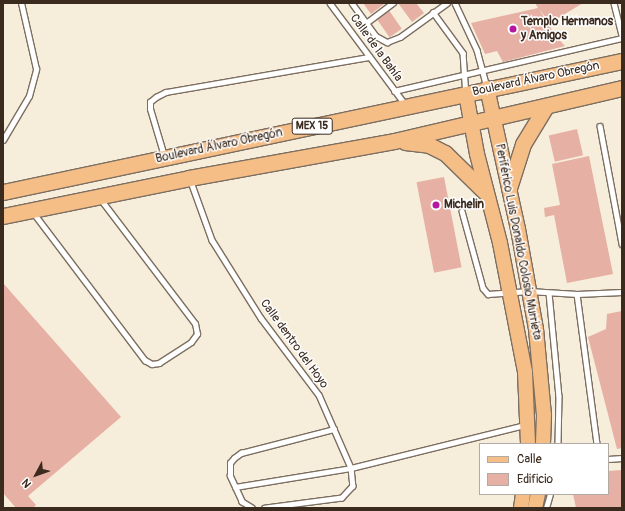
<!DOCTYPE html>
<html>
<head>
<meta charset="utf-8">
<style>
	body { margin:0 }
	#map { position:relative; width:625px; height:511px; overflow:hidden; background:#f6eddb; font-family:Pangolin,sans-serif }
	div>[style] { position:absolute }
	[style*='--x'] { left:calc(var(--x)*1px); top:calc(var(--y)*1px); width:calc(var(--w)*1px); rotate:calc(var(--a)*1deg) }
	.building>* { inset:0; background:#e6b0a4; transform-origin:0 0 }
	.roads { filter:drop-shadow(1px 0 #7c6e60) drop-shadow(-1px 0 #7c6e60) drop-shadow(0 1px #7c6e60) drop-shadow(0 -1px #7c6e60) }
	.service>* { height:4.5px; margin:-2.25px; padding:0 2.25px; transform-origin:2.25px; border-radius:2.25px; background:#fff }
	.primary>* { height:14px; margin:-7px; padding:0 7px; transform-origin:7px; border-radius:7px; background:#f6be87 }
	.trunk>* { height:15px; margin:-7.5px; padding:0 7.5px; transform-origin:7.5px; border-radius:7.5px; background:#f6be87 }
	.dots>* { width:11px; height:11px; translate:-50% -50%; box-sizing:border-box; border:2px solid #fff; border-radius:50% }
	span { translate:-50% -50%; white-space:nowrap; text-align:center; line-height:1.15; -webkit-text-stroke:3px #fff; paint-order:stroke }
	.shield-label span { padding:1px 3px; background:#fff; border:1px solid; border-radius:3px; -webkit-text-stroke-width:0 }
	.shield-label { font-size:11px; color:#3b2a1e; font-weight:700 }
	.poi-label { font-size:12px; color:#3b2a1e; font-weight:700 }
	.left { translate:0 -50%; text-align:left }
	.street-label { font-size:12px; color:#3b2a1e }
	.frame { position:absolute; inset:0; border:4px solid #3b2a1e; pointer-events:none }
	.legend { position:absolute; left:479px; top:443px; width:130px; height:52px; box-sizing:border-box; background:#fff; border:1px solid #b1aaa5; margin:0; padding:5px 7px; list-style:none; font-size:12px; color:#3b2a1e }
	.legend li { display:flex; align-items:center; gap:8px; height:20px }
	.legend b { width:20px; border:1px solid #b1aaa5 }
	.north { position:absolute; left:16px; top:455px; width:40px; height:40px; -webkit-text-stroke:3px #fff; paint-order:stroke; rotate:229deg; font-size:11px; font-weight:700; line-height:16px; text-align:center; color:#3b2a1e }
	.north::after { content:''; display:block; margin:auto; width:14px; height:18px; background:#3b2a1e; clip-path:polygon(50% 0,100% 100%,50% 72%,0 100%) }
</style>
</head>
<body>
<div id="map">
	<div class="building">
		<i style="clip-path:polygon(363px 3px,383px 3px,384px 4px,371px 14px)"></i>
		<i style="clip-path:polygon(398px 3px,416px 3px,424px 13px,412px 22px)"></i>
		<i style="clip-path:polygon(535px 3px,583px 3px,550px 23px,539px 9px,555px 35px,565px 46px,503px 62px,497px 51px,485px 54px,471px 23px,538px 8px)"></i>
		<i style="left:388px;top:9px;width:24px;height:15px;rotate:55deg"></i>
		<i style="left:577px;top:129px;width:27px;height:29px;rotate:77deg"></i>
		<i style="clip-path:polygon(589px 156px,613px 274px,567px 283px,554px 215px,545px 217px,544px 208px,560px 205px,552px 164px)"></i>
		<i style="left:444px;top:177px;width:92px;height:28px;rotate:79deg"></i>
		<i style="clip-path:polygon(3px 283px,121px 417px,28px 496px,36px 505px,33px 508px,16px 508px,3px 493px)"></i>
		<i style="clip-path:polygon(622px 311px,622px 448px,617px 449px,588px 337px,606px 329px,607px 314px)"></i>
		<i style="clip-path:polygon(622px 470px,622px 507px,576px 508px,573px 494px,608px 494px,608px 471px)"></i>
	</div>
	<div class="roads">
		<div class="service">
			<i style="--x:330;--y:3;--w:126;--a:53.4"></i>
			<i style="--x:352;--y:3;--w:41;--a:54"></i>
			<i style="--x:376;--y:36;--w:13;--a:29"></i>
			<i style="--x:387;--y:42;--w:14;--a:-21"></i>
			<i style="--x:400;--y:37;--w:58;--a:-35.9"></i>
			<i style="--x:455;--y:3;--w:52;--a:64.9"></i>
			<i style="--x:477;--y:50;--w:38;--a:75"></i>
			<i style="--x:614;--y:3;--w:33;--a:76"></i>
			<i style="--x:433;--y:12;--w:51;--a:53.8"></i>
			<i style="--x:463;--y:53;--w:39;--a:86"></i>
			<i style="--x:366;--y:23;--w:34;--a:-37"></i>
			<i style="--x:394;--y:91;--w:234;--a:-13.1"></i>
			<i style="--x:600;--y:126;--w:120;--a:79.4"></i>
			<i style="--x:3;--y:140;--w:51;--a:-59.4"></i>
			<i style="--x:29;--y:96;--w:28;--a:-75"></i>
			<i style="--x:36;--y:69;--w:68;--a:-102.8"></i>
			<i style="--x:164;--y:156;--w:49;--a:-106.6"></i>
			<i style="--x:150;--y:109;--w:7;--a:-90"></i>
			<i style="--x:150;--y:102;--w:8;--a:-40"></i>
			<i style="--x:156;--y:97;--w:11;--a:-27"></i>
			<i style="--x:166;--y:92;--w:206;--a:-9.8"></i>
			<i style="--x:190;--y:179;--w:65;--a:70.2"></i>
			<i style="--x:212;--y:240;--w:92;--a:57.9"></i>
			<i style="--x:261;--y:318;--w:96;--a:53"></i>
			<i style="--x:319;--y:395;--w:80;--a:66.3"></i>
			<i style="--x:351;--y:468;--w:179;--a:-13.9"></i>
			<i style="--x:462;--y:211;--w:80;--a:74.7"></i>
			<i style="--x:483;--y:288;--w:8;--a:50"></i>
			<i style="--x:488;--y:294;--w:41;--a:-4.2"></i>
			<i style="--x:529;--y:291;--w:48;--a:3.6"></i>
			<i style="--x:577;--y:294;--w:45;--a:-2.5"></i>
			<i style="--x:33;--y:212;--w:186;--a:52.9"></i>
			<i style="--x:145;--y:360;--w:8;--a:30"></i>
			<i style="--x:152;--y:364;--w:7;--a:-8"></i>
			<i style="--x:159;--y:363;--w:38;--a:-33"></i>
			<i style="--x:191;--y:342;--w:10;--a:-53"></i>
			<i style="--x:197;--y:334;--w:10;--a:-101"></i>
			<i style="--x:195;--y:324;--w:157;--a:-127.2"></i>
			<i style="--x:549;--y:293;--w:103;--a:84.5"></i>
			<i style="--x:559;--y:396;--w:48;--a:91.2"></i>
			<i style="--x:577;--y:294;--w:151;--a:82.4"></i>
			<i style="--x:608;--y:459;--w:14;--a:-4"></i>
			<i style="--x:235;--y:487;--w:118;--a:-9.3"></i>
			<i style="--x:351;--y:468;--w:18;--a:84"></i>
			<i style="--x:353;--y:486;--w:16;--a:133"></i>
			<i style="--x:342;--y:498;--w:78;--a:172.6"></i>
			<i style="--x:252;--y:508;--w:12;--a:-149"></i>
			<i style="--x:242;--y:502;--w:29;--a:-115"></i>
			<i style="--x:230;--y:476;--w:13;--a:-90"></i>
			<i style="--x:230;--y:463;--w:6;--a:-51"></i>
			<i style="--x:234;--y:458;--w:9;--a:-36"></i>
			<i style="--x:241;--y:453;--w:96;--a:-14.5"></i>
			<i style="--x:546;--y:508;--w:15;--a:-74"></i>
		</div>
		<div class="primary">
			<i style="--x:487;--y:88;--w:144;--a:77.6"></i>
			<i style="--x:518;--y:229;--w:102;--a:79.8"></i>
			<i style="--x:536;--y:329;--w:86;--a:84.7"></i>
			<i style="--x:544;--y:415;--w:29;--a:92"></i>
			<i style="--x:466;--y:94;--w:61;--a:79.6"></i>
			<i style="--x:477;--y:154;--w:92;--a:75.5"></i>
			<i style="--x:500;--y:243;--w:131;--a:79"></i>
			<i style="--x:525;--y:372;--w:72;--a:87.6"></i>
			<i style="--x:521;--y:508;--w:14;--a:-82"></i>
			<i style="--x:535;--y:508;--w:14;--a:-78"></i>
		</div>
		<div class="trunk">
			<i style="--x:405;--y:142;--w:24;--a:7"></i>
			<i style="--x:429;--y:145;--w:18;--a:27"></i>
			<i style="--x:445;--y:153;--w:56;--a:44.3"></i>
			<i style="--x:509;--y:188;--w:46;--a:-72.3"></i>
			<i style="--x:523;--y:144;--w:42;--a:-58.6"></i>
			<i style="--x:3;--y:192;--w:633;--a:-11.95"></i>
			<i style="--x:3;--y:216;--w:190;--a:-11.5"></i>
			<i style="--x:189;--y:178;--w:208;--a:-10.2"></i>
			<i style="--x:394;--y:141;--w:234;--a:-13.1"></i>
		</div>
	</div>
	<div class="dots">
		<i style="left:513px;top:29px;background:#b5179e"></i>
		<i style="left:436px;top:205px;background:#b5179e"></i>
	</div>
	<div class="shield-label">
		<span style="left:312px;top:126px">MEX 15</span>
	</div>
	<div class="poi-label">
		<span class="left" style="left:521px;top:29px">Templo Hermanos<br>y Amigos</span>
		<span class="left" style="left:444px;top:205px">Michelin</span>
	</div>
	<div class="street-label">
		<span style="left:376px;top:48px;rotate:54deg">Calle de la Bahía</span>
		<span style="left:536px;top:79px;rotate:-12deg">Boulevard Álvaro Obregón</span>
		<span style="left:219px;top:146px;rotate:-12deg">Boulevard Álvaro Obregón</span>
		<span style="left:518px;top:242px;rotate:79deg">Periférico Luis Donaldo Colosio Murrieta</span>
		<span style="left:294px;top:344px;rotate:54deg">Calle dentro del Hoyo</span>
	</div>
	<div class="frame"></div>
	<ul class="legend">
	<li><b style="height:5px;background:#f6be87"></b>Calle</li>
	<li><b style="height:11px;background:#e6b0a4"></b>Edificio</li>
	</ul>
	<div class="north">N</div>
</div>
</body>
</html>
